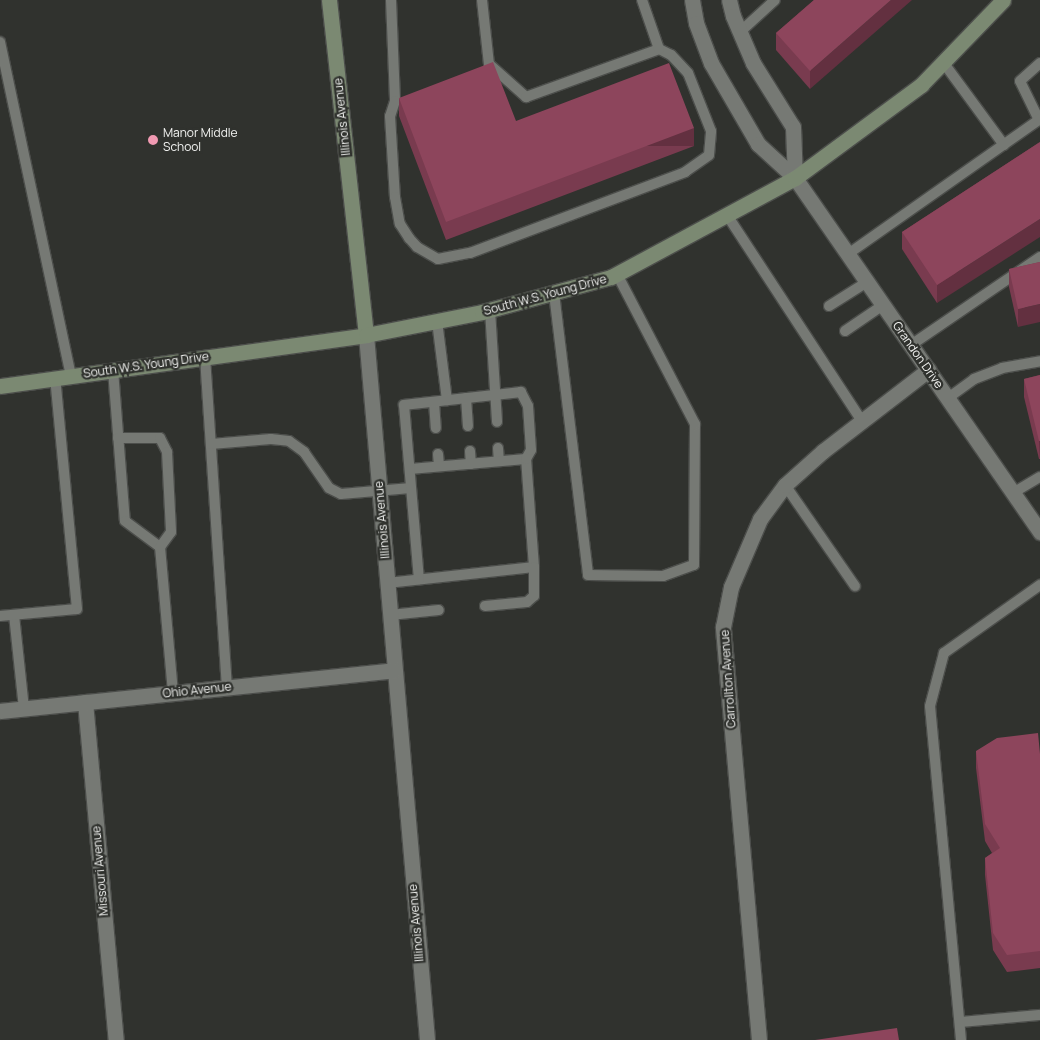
<!DOCTYPE html>
<html>
<head>
<meta charset="utf-8">
<style>
	body { margin:0 }
	#map { position:relative; width:1040px; height:1040px; overflow:hidden; background:#30322e; font-family:Manrope,sans-serif }
	div>[style] { position:absolute }
	[style*='--x'] { left:calc(var(--x)*1px); top:calc(var(--y)*1px); width:calc(var(--w)*1px); rotate:calc(var(--a)*1deg) }
	.roads { filter:drop-shadow(1px 0 #4c4e4b) drop-shadow(-1px 0 #4c4e4b) drop-shadow(0 1px #4c4e4b) drop-shadow(0 -1px #4c4e4b) }
	.lane>* { height:10px; margin:-5px; padding:0 5px; transform-origin:5px; border-radius:5px; background:#767974 }
	.street>* { height:15px; margin:-7.5px; padding:0 7.5px; transform-origin:7.5px; border-radius:7.5px; background:#767974 }
	.secondary>* { height:15px; margin:-7.5px; padding:0 7.5px; transform-origin:7.5px; border-radius:7.5px; background:#7b8972 }
	.wall>* { inset:0; background:#793b4f }
	.shaded-wall>* { inset:0; background:#633040; transform-origin:0 0 }
	.building>* { inset:0; background:#8d455c }
	.dots>* { width:14px; height:14px; translate:-50% -50%; box-sizing:border-box; border:2px solid #30322e; border-radius:50% }
	span { translate:-50% -50%; white-space:nowrap; text-align:center; line-height:1.15; -webkit-text-stroke:4.5px #30322e; paint-order:stroke }
	.street-label { font-size:12px; color:#f2f3f1 }
	.poi-label { font-size:12px; color:#f2f3f1 }
	.left { translate:0 -50%; text-align:left }
</style>
</head>
<body>
<div id="map">
	<div class="roads">
		<div class="lane">
			<i style="--x:391;--y:0;--w:101;--a:87.7"></i>
			<i style="--x:395;--y:101;--w:16;--a:108"></i>
			<i style="--x:390;--y:116;--w:81;--a:86.5"></i>
			<i style="--x:395;--y:197;--w:27;--a:80"></i>
			<i style="--x:400;--y:224;--w:17;--a:57"></i>
			<i style="--x:409;--y:238;--w:12;--a:48"></i>
			<i style="--x:417;--y:247;--w:24;--a:30"></i>
			<i style="--x:438;--y:259;--w:33;--a:-11"></i>
			<i style="--x:470;--y:253;--w:230;--a:-20.6"></i>
			<i style="--x:685;--y:172;--w:29;--a:-35"></i>
			<i style="--x:709;--y:155;--w:24;--a:-85"></i>
			<i style="--x:711;--y:131;--w:62;--a:-111.6"></i>
			<i style="--x:688;--y:73;--w:25;--a:-133"></i>
			<i style="--x:671;--y:55;--w:13;--a:-153"></i>
			<i style="--x:482;--y:0;--w:64;--a:83.8"></i>
			<i style="--x:489;--y:64;--w:50;--a:41.7"></i>
			<i style="--x:526;--y:97;--w:141;--a:-19.8"></i>
			<i style="--x:659;--y:49;--w:52;--a:-109.1"></i>
			<i style="--x:740;--y:32;--w:47;--a:-42.4"></i>
			<i style="--x:0;--y:42;--w:341;--a:78"></i>
			<i style="--x:943;--y:62;--w:103;--a:53.7"></i>
			<i style="--x:1039;--y:120;--w:43;--a:-116"></i>
			<i style="--x:1020;--y:81;--w:27;--a:-42"></i>
			<i style="--x:727;--y:215;--w:246;--a:56.8"></i>
			<i style="--x:848;--y:254;--w:235;--a:-35.1"></i>
			<i style="--x:554;--y:293;--w:284;--a:83.1"></i>
			<i style="--x:588;--y:575;--w:75;--a:0.8"></i>
			<i style="--x:663;--y:576;--w:33;--a:-20"></i>
			<i style="--x:694;--y:565;--w:141;--a:-89.6"></i>
			<i style="--x:695;--y:424;--w:169;--a:-117.5"></i>
			<i style="--x:829;--y:306;--w:45;--a:-32.3"></i>
			<i style="--x:490;--y:310;--w:112;--a:86.4"></i>
			<i style="--x:437;--y:321;--w:80;--a:82.8"></i>
			<i style="--x:845;--y:331;--w:46;--a:-34.4"></i>
			<i style="--x:911;--y:345;--w:156;--a:-34.3"></i>
			<i style="--x:205;--y:357;--w:331;--a:86.2"></i>
			<i style="--x:113;--y:370;--w:151;--a:85.5"></i>
			<i style="--x:125;--y:521;--w:44;--a:36.6"></i>
			<i style="--x:160;--y:547;--w:146;--a:84.9"></i>
			<i style="--x:466;--y:398;--w:28;--a:86"></i>
			<i style="--x:948;--y:398;--w:32;--a:-36"></i>
			<i style="--x:974;--y:379;--w:30;--a:-21"></i>
			<i style="--x:1002;--y:368;--w:39;--a:-10"></i>
			<i style="--x:434;--y:402;--w:26;--a:86"></i>
			<i style="--x:118;--y:438;--w:42;--a:0"></i>
			<i style="--x:160;--y:438;--w:16;--a:63"></i>
			<i style="--x:167;--y:452;--w:80;--a:87.1"></i>
			<i style="--x:171;--y:532;--w:19;--a:126"></i>
			<i style="--x:211;--y:444;--w:60;--a:-4.8"></i>
			<i style="--x:271;--y:439;--w:18;--a:6"></i>
			<i style="--x:289;--y:441;--w:19;--a:36"></i>
			<i style="--x:304;--y:452;--w:44;--a:55.2"></i>
			<i style="--x:329;--y:488;--w:13;--a:27"></i>
			<i style="--x:341;--y:494;--w:70;--a:-4.9"></i>
			<i style="--x:498;--y:448;--w:13;--a:86"></i>
			<i style="--x:470;--y:451;--w:13;--a:86"></i>
			<i style="--x:438;--y:454;--w:12;--a:85"></i>
			<i style="--x:410;--y:469;--w:116;--a:-4.9"></i>
			<i style="--x:785;--y:485;--w:123;--a:55.3"></i>
			<i style="--x:1013;--y:493;--w:31;--a:-31"></i>
			<i style="--x:387;--y:583;--w:148;--a:-6.2"></i>
			<i style="--x:534;--y:567;--w:108;--a:-94.2"></i>
			<i style="--x:526;--y:459;--w:10;--a:-61"></i>
			<i style="--x:531;--y:450;--w:44;--a:-93.9"></i>
			<i style="--x:528;--y:406;--w:16;--a:-117"></i>
			<i style="--x:521;--y:392;--w:118;--a:173.7"></i>
			<i style="--x:404;--y:405;--w:175;--a:85.1"></i>
			<i style="--x:485;--y:606;--w:42;--a:-5.4"></i>
			<i style="--x:527;--y:602;--w:9;--a:-41"></i>
			<i style="--x:534;--y:596;--w:29;--a:-90"></i>
			<i style="--x:14;--y:615;--w:94;--a:83.9"></i>
			<i style="--x:390;--y:615;--w:49;--a:-5.8"></i>
			<i style="--x:0;--y:616;--w:77;--a:-5.2"></i>
			<i style="--x:77;--y:609;--w:232;--a:-95.4"></i>
			<i style="--x:960;--y:1022;--w:80;--a:-5"></i>
			<i style="--x:961;--y:1040;--w:335;--a:-95.3"></i>
			<i style="--x:930;--y:706;--w:55;--a:-75.2"></i>
			<i style="--x:944;--y:653;--w:118;--a:-35.3"></i>
		</div>
		<div class="street">
			<i style="--x:692;--y:0;--w:23;--a:80"></i>
			<i style="--x:696;--y:23;--w:43;--a:69.4"></i>
			<i style="--x:711;--y:63;--w:94;--a:59.9"></i>
			<i style="--x:758;--y:144;--w:50;--a:42.6"></i>
			<i style="--x:795;--y:178;--w:431;--a:55.3"></i>
			<i style="--x:729;--y:0;--w:16;--a:76"></i>
			<i style="--x:733;--y:16;--w:51;--a:66.9"></i>
			<i style="--x:753;--y:63;--w:75;--a:58"></i>
			<i style="--x:793;--y:127;--w:51;--a:87.8"></i>
			<i style="--x:366;--y:335;--w:708;--a:85.05"></i>
			<i style="--x:85;--y:702;--w:339;--a:84.8"></i>
			<i style="--x:0;--y:711;--w:396;--a:-5.9"></i>
			<i style="--x:759;--y:1040;--w:415;--a:-95"></i>
			<i style="--x:723;--y:627;--w:41;--a:-78.7"></i>
			<i style="--x:731;--y:587;--w:74;--a:-66.9"></i>
			<i style="--x:760;--y:519;--w:42;--a:-53.7"></i>
			<i style="--x:785;--y:485;--w:51;--a:-41.8"></i>
			<i style="--x:823;--y:451;--w:133;--a:-37.6"></i>
		</div>
		<div class="secondary">
			<i style="--x:329;--y:0;--w:337;--a:83.7"></i>
			<i style="--x:0;--y:386;--w:370;--a:-7.9"></i>
			<i style="--x:366;--y:335;--w:118;--a:-11.2"></i>
			<i style="--x:482;--y:312;--w:134;--a:-15.2"></i>
			<i style="--x:611;--y:277;--w:209;--a:-28.3"></i>
			<i style="--x:795;--y:178;--w:157;--a:-36.4"></i>
			<i style="--x:921;--y:85;--w:118;--a:-46"></i>
		</div>
	</div>
	<div class="wall">
		<i style="clip-path:polygon(814px 0,810px 89px,776px 50px,776px 33px)"></i>
		<i style="clip-path:polygon(399px 98px,516px 121px,694px 146px,446px 240px,399px 116px)"></i>
		<i style="clip-path:polygon(1040px 142px,937px 303px,902px 249px,902px 232px)"></i>
		<i style="clip-path:polygon(1040px 262px,1018px 327px,1009px 287px,1009px 269px)"></i>
		<i style="clip-path:polygon(1040px 375px,1040px 459px,1039px 459px,1024px 397px,1024px 379px)"></i>
		<i style="clip-path:polygon(976px 751px,1040px 754px,1040px 968px,1007px 972px,993px 950px,985px 875px,985px 858px,992px 853px,985px 841px,976px 768px)"></i>
	</div>
	<div class="shaded-wall">
		<i style="clip-path:polygon(891px 0,912px 0,810px 89px,810px 71px)"></i>
		<i style="left:694px;top:128px;width:18px;height:265px;rotate:90deg"></i>
		<i style="clip-path:polygon(1040px 219px,1040px 237px,937px 303px,937px 285px)"></i>
		<i style="clip-path:polygon(1040px 304px,1040px 322px,1018px 327px,1018px 309px)"></i>
		<i style="clip-path:polygon(1039px 441px,1040px 441px,1039px 459px)"></i>
	</div>
	<div class="building">
		<i style="clip-path:polygon(814px 0,891px 0,810px 71px,776px 33px)"></i>
		<i style="clip-path:polygon(493px 62px,516px 121px,669px 63px,694px 128px,446px 222px,399px 98px)"></i>
		<i style="clip-path:polygon(1040px 142px,1040px 219px,937px 285px,902px 232px)"></i>
		<i style="clip-path:polygon(1040px 262px,1040px 304px,1018px 309px,1009px 269px)"></i>
		<i style="clip-path:polygon(1040px 375px,1040px 441px,1039px 441px,1024px 379px)"></i>
		<i style="clip-path:polygon(1038px 733px,1040px 754px,1040px 951px,1007px 955px,993px 933px,985px 858px,1000px 848px,985px 824px,976px 751px,997px 738px)"></i>
		<i style="clip-path:polygon(897px 1028px,899px 1040px,815px 1040px)"></i>
	</div>
	<div class="dots">
		<i style="left:153px;top:140px;background:#f19ab2"></i>
	</div>
	<div class="street-label">
		<span style="left:342px;top:117px;rotate:-96deg">Illinois Avenue</span>
		<span style="left:545px;top:295px;rotate:-15deg">South W.S. Young Drive</span>
		<span style="left:918px;top:355px;rotate:55deg">Grandon Drive</span>
		<span style="left:146px;top:365px;rotate:-8deg">South W.S. Young Drive</span>
		<span style="left:382px;top:520px;rotate:-95deg">Illinois Avenue</span>
		<span style="left:728px;top:679px;rotate:-94deg">Carrollton Avenue</span>
		<span style="left:197px;top:690px;rotate:-6deg">Ohio Avenue</span>
		<span style="left:100px;top:871px;rotate:-95deg">Missouri Avenue</span>
		<span style="left:416px;top:923px;rotate:-95deg">Illinois Avenue</span>
	</div>
	<div class="poi-label">
		<span class="left" style="left:163px;top:140px">Manor Middle<br>School</span>
	</div>
</div>
</body>
</html>
